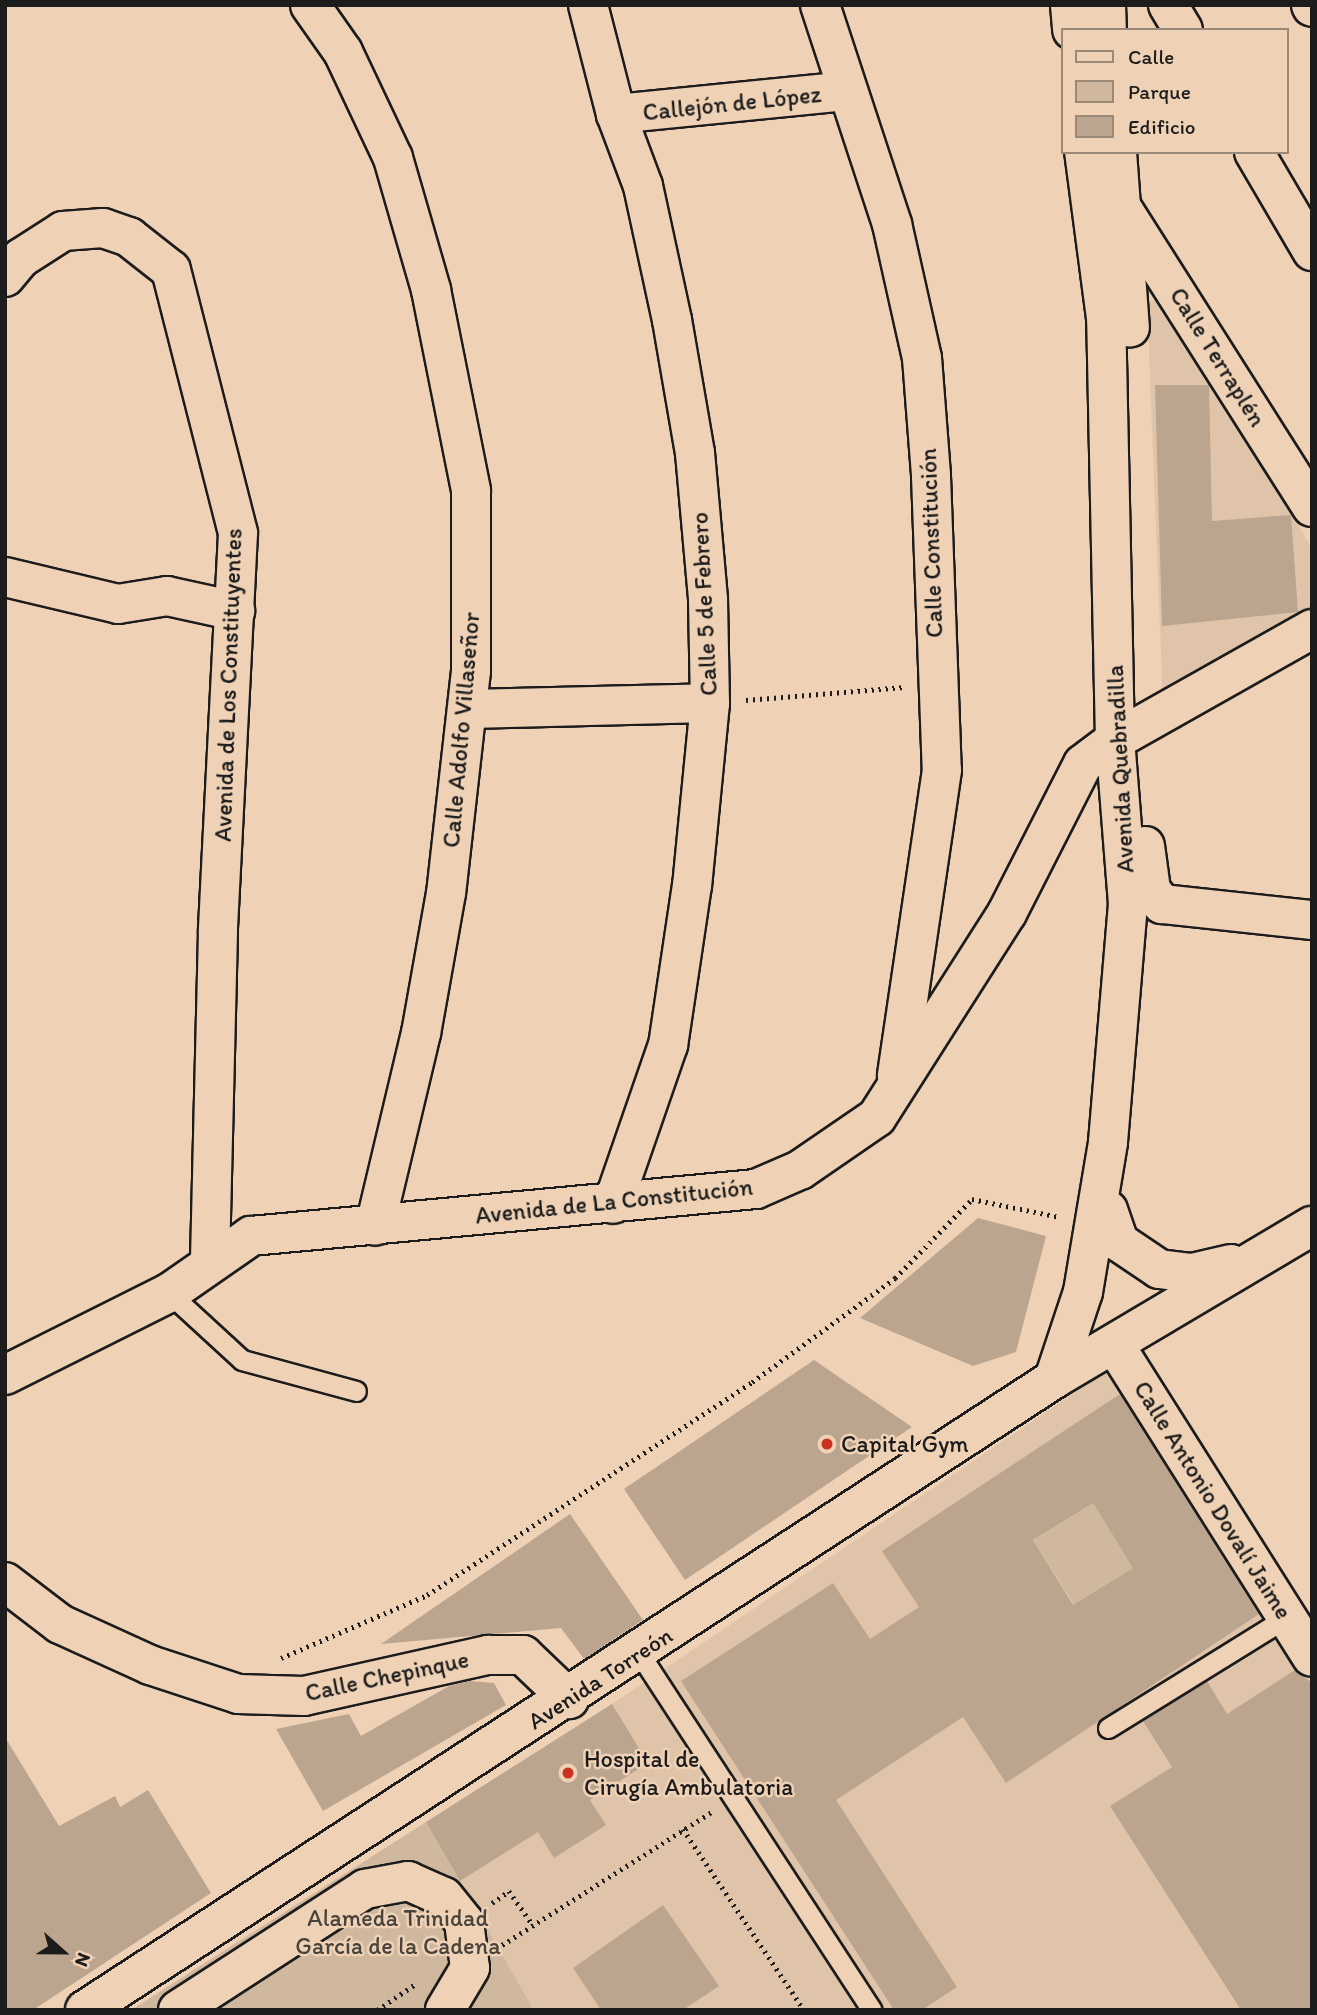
<!DOCTYPE html>
<html>
<head>
<meta charset="utf-8">
<style>
	body { margin:0 }
	#map { position:relative; width:1317px; height:2015px; overflow:hidden; background:#efd2b5; font-family:Itim,sans-serif }
	div>[style] { position:absolute }
	[style*='--x'] { left:calc(var(--x)*1px); top:calc(var(--y)*1px); width:calc(var(--w)*1px); rotate:calc(var(--a)*1deg) }
	.built>* { inset:0; background:#dfc4aa }
	.green>* { inset:0; background:#d0b89f; transform-origin:0 0 }
	.building>* { inset:0; background:#bba58f }
	.path>* { height:4.5px; margin-top:-2.25px; transform-origin:0; background:repeating-linear-gradient(90deg,#1c1c1c 0 2px,transparent 0 7px) }
	.roads { filter:drop-shadow(2px 0 #1c1c1c) drop-shadow(-2px 0 #1c1c1c) drop-shadow(0 2px #1c1c1c) drop-shadow(0 -2px #1c1c1c) }
	.lane>* { height:19px; margin:-9.5px; padding:0 9.5px; transform-origin:9.5px; border-radius:9.5px; background:#efd2b5 }
	.street>* { height:38px; margin:-19px; padding:0 19px; transform-origin:19px; border-radius:19px; background:#efd2b5 }
	.secondary>* { height:38px; margin:-19px; padding:0 19px; transform-origin:19px; border-radius:19px; background:#efd2b5 }
	.dots>* { width:19px; height:19px; translate:-50% -50%; box-sizing:border-box; border:4px solid #efd2b5; border-radius:50% }
	span { translate:-50% -50%; white-space:nowrap; text-align:center; line-height:1.15; -webkit-text-stroke:5px #efd2b5; paint-order:stroke }
	.street-label { font-size:24px; color:#1c1c1c }
	.poi-label { font-size:24px; color:#1c1c1c }
	.left { translate:0 -50%; text-align:left }
	.park-label { font-size:24px; color:#49433d }
	.frame { position:absolute; inset:0; border:7px solid #1c1c1c; pointer-events:none }
	.legend { position:absolute; left:1061px; top:28px; width:228px; height:126px; box-sizing:border-box; background:#efd2b5; border:2px solid #9b8978; margin:0; padding:9px 12px; list-style:none; font-size:21px; color:#1c1c1c }
	.legend li { display:flex; align-items:center; gap:14px; height:35px }
	.legend b { width:35px; border:2px solid #9b8978 }
	.north { position:absolute; left:28px; top:1917px; width:70px; height:70px; -webkit-text-stroke:5px #efd2b5; paint-order:stroke; rotate:111deg; font-size:19px; font-weight:700; line-height:28px; text-align:center; color:#1c1c1c }
	.north::after { content:''; display:block; margin:auto; width:24px; height:32px; background:#1c1c1c; clip-path:polygon(50% 0,100% 100%,50% 72%,0 100%) }
</style>
</head>
<body>
<div id="map">
	<div class="built">
		<i style="clip-path:polygon(1175px 300px,1312px 549px,1312px 609px,1163px 704px,1147px 301px)"></i>
		<i style="clip-path:polygon(1110px 1369px,1312px 1683px,1312px 2010px,533px 2010px,426px 1822px,612px 1704px)"></i>
	</div>
	<div class="green">
		<i style="left:1093px;top:1503px;width:76px;height:70px;rotate:58deg"></i>
		<i style="clip-path:polygon(426px 1822px,532px 2007px,528px 2010px,131px 2010px)"></i>
	</div>
	<div class="building">
		<i style="clip-path:polygon(1155px 385px,1209px 385px,1212px 521px,1291px 515px,1298px 612px,1162px 626px)"></i>
		<i style="clip-path:polygon(978px 1218px,1046px 1236px,1016px 1352px,973px 1366px,860px 1318px)"></i>
		<i style="clip-path:polygon(814px 1360px,912px 1427px,685px 1580px,624px 1489px)"></i>
		<i style="clip-path:polygon(evenodd,1120px 1394px,1259px 1614px,1006px 1783px,963px 1717px,836px 1800px,957px 1987px,922px 2010px,894px 2010px,681px 1681px,833px 1583px,870px 1639px,919px 1607px,882px 1551px,1120px 1394px,1093px 1503px,1133px 1568px,1073px 1605px,1033px 1540px,1093px 1503px)"></i>
		<i style="clip-path:polygon(570px 1514px,643px 1620px,584px 1659px,561px 1628px,381px 1644px)"></i>
		<i style="clip-path:polygon(1295px 1670px,1312px 1683px,1312px 2010px,1241px 2010px,1110px 1806px,1172px 1767px,1143px 1721px,1207px 1681px,1227px 1714px)"></i>
		<i style="clip-path:polygon(470px 1681px,494px 1683px,506px 1705px,323px 1811px,276px 1729px,349px 1714px,361px 1736px,449px 1686px)"></i>
		<i style="clip-path:polygon(612px 1704px,648px 1763px,590px 1800px,606px 1825px,554px 1858px,538px 1832px,460px 1881px,426px 1822px)"></i>
		<i style="clip-path:polygon(5px 1737px,59px 1826px,115px 1796px,120px 1807px,148px 1790px,211px 1893px,33px 2010px,5px 2010px)"></i>
		<i style="clip-path:polygon(663px 1905px,719px 1986px,683px 2010px,601px 2010px,573px 1968px)"></i>
	</div>
	<div class="path">
		<i style="--x:746;--y:700;--w:159;--a:-4.7"></i>
		<i style="--x:281;--y:1658;--w:159;--a:-23.3"></i>
		<i style="--x:427;--y:1595;--w:389;--a:-33.2"></i>
		<i style="--x:752;--y:1382;--w:177;--a:-36"></i>
		<i style="--x:895;--y:1278;--w:110;--a:-45.7"></i>
		<i style="--x:972;--y:1199;--w:90;--a:11.6"></i>
		<i style="--x:683;--y:1829;--w:218;--a:56.2"></i>
		<i style="--x:492;--y:1903;--w:21;--a:-35"></i>
		<i style="--x:509;--y:1891;--w:42;--a:54.8"></i>
		<i style="--x:502;--y:1945;--w:250;--a:-32.4"></i>
		<i style="--x:377;--y:2010;--w:48;--a:-34"></i>
	</div>
	<div class="roads">
		<div class="lane">
			<i style="--x:169;--y:1293;--w:99;--a:42.5"></i>
			<i style="--x:242;--y:1360;--w:118;--a:15.2"></i>
			<i style="--x:639;--y:1653;--w:426;--a:56.9"></i>
			<i style="--x:1108;--y:1728;--w:211;--a:-31.8"></i>
		</div>
		<div class="street">
			<i style="--x:310;--y:5;--w:57;--a:54.9"></i>
			<i style="--x:343;--y:52;--w:117;--a:64.7"></i>
			<i style="--x:393;--y:158;--w:137;--a:73.9"></i>
			<i style="--x:431;--y:290;--w:205;--a:78.7"></i>
			<i style="--x:471;--y:491;--w:180;--a:90"></i>
			<i style="--x:471;--y:671;--w:223;--a:96.4"></i>
			<i style="--x:446;--y:893;--w:142;--a:100.1"></i>
			<i style="--x:421;--y:1033;--w:198;--a:103.4"></i>
			<i style="--x:588;--y:5;--w:113;--a:75.6"></i>
			<i style="--x:616;--y:114;--w:77;--a:69.4"></i>
			<i style="--x:643;--y:186;--w:137;--a:77.8"></i>
			<i style="--x:672;--y:320;--w:135;--a:80.2"></i>
			<i style="--x:695;--y:453;--w:148;--a:84.9"></i>
			<i style="--x:708;--y:600;--w:103;--a:88.9"></i>
			<i style="--x:710;--y:703;--w:183;--a:95.6"></i>
			<i style="--x:692;--y:885;--w:162;--a:98.5"></i>
			<i style="--x:668;--y:1045;--w:168;--a:109.1"></i>
			<i style="--x:820;--y:5;--w:231;--a:71.8"></i>
			<i style="--x:892;--y:224;--w:137;--a:77.4"></i>
			<i style="--x:922;--y:358;--w:118;--a:85.6"></i>
			<i style="--x:931;--y:476;--w:294;--a:87.9"></i>
			<i style="--x:942;--y:770;--w:309;--a:98.4"></i>
			<i style="--x:1168;--y:5;--w:29;--a:59"></i>
			<i style="--x:1311;--y:5;--w:2;--a:63"></i>
			<i style="--x:616;--y:114;--w:232;--a:-5.7"></i>
			<i style="--x:1254;--y:152;--w:115;--a:59.6"></i>
			<i style="--x:1122;--y:208;--w:354;--a:57.6"></i>
			<i style="--x:5;--y:277;--w:25;--a:-50"></i>
			<i style="--x:21;--y:258;--w:50;--a:-32.7"></i>
			<i style="--x:63;--y:231;--w:40;--a:-4.3"></i>
			<i style="--x:103;--y:228;--w:28;--a:19"></i>
			<i style="--x:129;--y:237;--w:53;--a:38.2"></i>
			<i style="--x:171;--y:270;--w:271;--a:75.7"></i>
			<i style="--x:238;--y:533;--w:400;--a:92.9"></i>
			<i style="--x:218;--y:932;--w:330;--a:91.4"></i>
			<i style="--x:5;--y:577;--w:116;--a:13.4"></i>
			<i style="--x:118;--y:604;--w:50;--a:-9.3"></i>
			<i style="--x:167;--y:596;--w:70;--a:12.4"></i>
			<i style="--x:468;--y:709;--w:242;--a:-1.4"></i>
			<i style="--x:1114;--y:1344;--w:370;--a:57.7"></i>
			<i style="--x:5;--y:1375;--w:183;--a:-26.6"></i>
			<i style="--x:169;--y:1293;--w:100;--a:-34.8"></i>
			<i style="--x:251;--y:1236;--w:507;--a:-5.32"></i>
			<i style="--x:756;--y:1189;--w:48;--a:-23.4"></i>
			<i style="--x:800;--y:1170;--w:93;--a:-34.5"></i>
			<i style="--x:877;--y:1117;--w:242;--a:-57.5"></i>
			<i style="--x:1007;--y:913;--w:167;--a:-63"></i>
			<i style="--x:1083;--y:764;--w:40;--a:-37"></i>
			<i style="--x:1115;--y:740;--w:226;--a:-29.4"></i>
			<i style="--x:5;--y:1582;--w:69;--a:37.4"></i>
			<i style="--x:60;--y:1624;--w:99;--a:24.5"></i>
			<i style="--x:150;--y:1665;--w:93;--a:18.2"></i>
			<i style="--x:238;--y:1694;--w:66;--a:1.7"></i>
			<i style="--x:304;--y:1696;--w:189;--a:-12.6"></i>
			<i style="--x:488;--y:1655;--w:35;--a:0"></i>
			<i style="--x:523;--y:1655;--w:64;--a:43.7"></i>
			<i style="--x:178;--y:2010;--w:223;--a:-32.9"></i>
			<i style="--x:365;--y:1889;--w:44;--a:-10.5"></i>
			<i style="--x:408;--y:1881;--w:39;--a:24"></i>
			<i style="--x:444;--y:1897;--w:32;--a:51"></i>
			<i style="--x:464;--y:1922;--w:46;--a:82.6"></i>
			<i style="--x:470;--y:1968;--w:49;--a:120.8"></i>
		</div>
		<div class="secondary">
			<i style="--x:1070;--y:5;--w:25;--a:85"></i>
			<i style="--x:1106;--y:5;--w:25;--a:88"></i>
			<i style="--x:1117;--y:152;--w:176;--a:85.8"></i>
			<i style="--x:1145;--y:846;--w:44;--a:82.2"></i>
			<i style="--x:1151;--y:890;--w:18;--a:52"></i>
			<i style="--x:1162;--y:904;--w:151;--a:6.1"></i>
			<i style="--x:1108;--y:1210;--w:34;--a:71"></i>
			<i style="--x:1119;--y:1242;--w:48;--a:34"></i>
			<i style="--x:1159;--y:1269;--w:33;--a:7"></i>
			<i style="--x:1192;--y:1273;--w:40;--a:-13"></i>
			<i style="--x:1054;--y:1379;--w:92;--a:-71.6"></i>
			<i style="--x:1083;--y:1292;--w:152;--a:-80.5"></i>
			<i style="--x:1108;--y:1142;--w:239;--a:-85.2"></i>
			<i style="--x:1128;--y:904;--w:165;--a:-94.5"></i>
			<i style="--x:1115;--y:740;--w:422;--a:-91.2"></i>
			<i style="--x:1106;--y:318;--w:167;--a:-97.5"></i>
			<i style="--x:85;--y:2010;--w:1156;--a:-33.07"></i>
			<i style="--x:1054;--y:1379;--w:300;--a:-30.7"></i>
		</div>
	</div>
	<div class="dots">
		<i style="left:827px;top:1444px;background:#c8321e"></i>
		<i style="left:568px;top:1773px;background:#c8321e"></i>
	</div>
	<div class="street-label">
		<span style="left:732px;top:103px;rotate:-6deg">Callejón de López</span>
		<span style="left:1218px;top:357px;rotate:58deg">Calle Terraplén</span>
		<span style="left:931px;top:543px;rotate:-92deg">Calle Constitución</span>
		<span style="left:704px;top:604px;rotate:-93deg">Calle 5 de Febrero</span>
		<span style="left:228px;top:685px;rotate:-88deg">Avenida de Los Constituyentes</span>
		<span style="left:461px;top:730px;rotate:-85deg">Calle Adolfo Villaseñor</span>
		<span style="left:1120px;top:769px;rotate:-93deg">Avenida Quebradilla</span>
		<span style="left:614px;top:1201px;rotate:-6deg">Avenida de La Constitución</span>
		<span style="left:1213px;top:1500px;rotate:58deg">Calle Antonio Dovalí Jaime</span>
		<span style="left:387px;top:1676px;rotate:-12deg">Calle Chepinque</span>
		<span style="left:600px;top:1678px;rotate:-33deg">Avenida Torreón</span>
	</div>
	<div class="poi-label">
		<span class="left" style="left:841px;top:1444px">Capital Gym</span>
		<span class="left" style="left:584px;top:1773px">Hospital de<br>Cirugía Ambulatoria</span>
	</div>
	<div class="park-label">
		<span style="left:398px;top:1932px">Alameda Trinidad<br>García de la Cadena</span>
	</div>
	<div class="frame"></div>
	<ul class="legend">
	<li><b style="height:9px;background:#efd2b5"></b>Calle</li>
	<li><b style="height:19px;background:#d0b89f"></b>Parque</li>
	<li><b style="height:19px;background:#bba58f"></b>Edificio</li>
	</ul>
	<div class="north">N</div>
</div>
</body>
</html>
